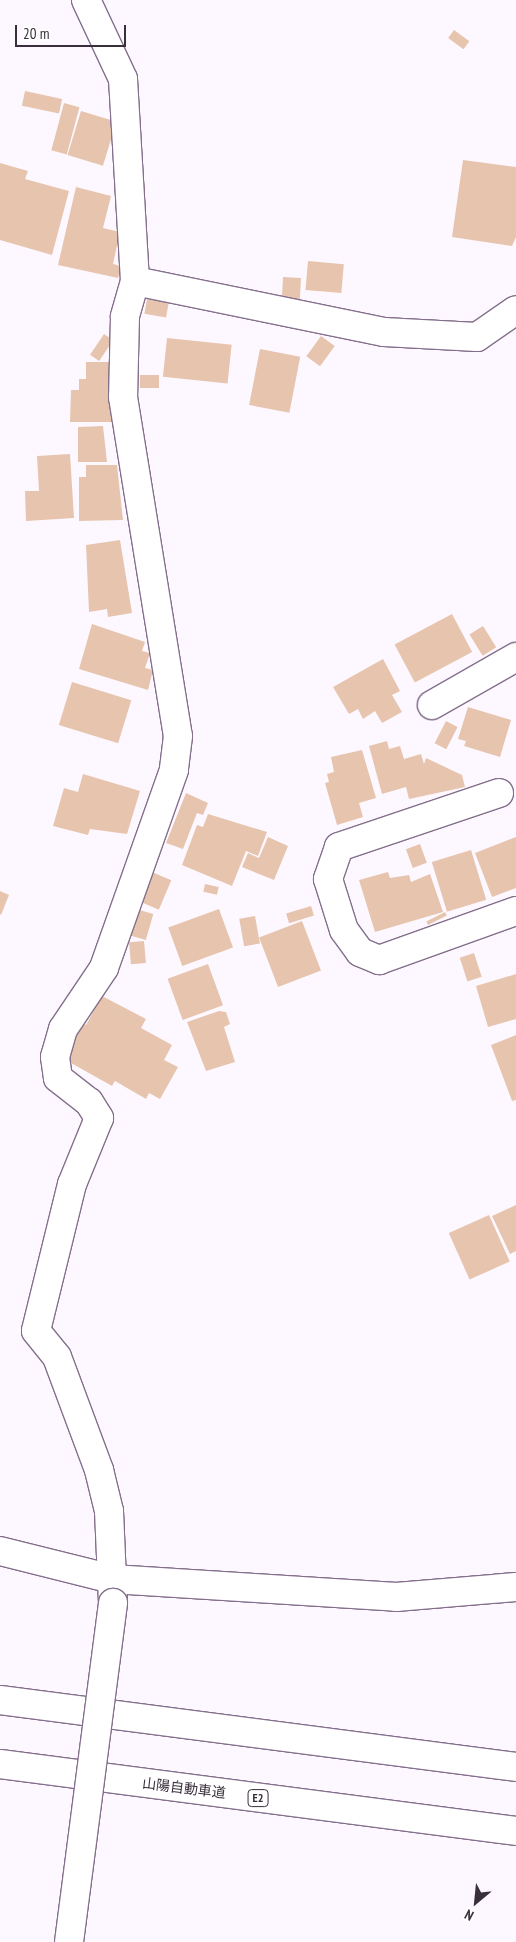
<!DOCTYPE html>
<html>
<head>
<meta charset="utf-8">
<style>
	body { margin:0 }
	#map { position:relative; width:516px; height:1942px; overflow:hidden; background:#fdf8ff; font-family:"PT Sans Narrow","Noto Sans JP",sans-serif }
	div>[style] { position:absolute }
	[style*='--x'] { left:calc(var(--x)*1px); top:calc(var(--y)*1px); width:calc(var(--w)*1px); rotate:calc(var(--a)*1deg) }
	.building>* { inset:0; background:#e7c4ae; transform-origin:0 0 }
	.roads { filter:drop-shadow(1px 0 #846f8c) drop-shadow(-1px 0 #846f8c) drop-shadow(0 1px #846f8c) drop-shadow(0 -1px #846f8c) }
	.street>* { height:28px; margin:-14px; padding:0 14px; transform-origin:14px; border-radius:14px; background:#fff }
	.secondary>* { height:28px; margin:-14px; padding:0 14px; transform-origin:14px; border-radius:14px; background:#fff }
	.highway>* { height:28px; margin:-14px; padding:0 14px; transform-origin:14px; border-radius:14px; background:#fff }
	.bridges { filter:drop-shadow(1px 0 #846f8c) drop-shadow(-1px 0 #846f8c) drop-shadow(0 1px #846f8c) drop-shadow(0 -1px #846f8c) }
	.street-bridge>* { height:28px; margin:-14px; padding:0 14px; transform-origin:14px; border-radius:14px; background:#fff }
	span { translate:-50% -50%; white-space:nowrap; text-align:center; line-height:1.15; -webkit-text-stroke:5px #fff; paint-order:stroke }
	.shield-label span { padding:1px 4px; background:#fff; border:1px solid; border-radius:4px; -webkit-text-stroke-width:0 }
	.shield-label { font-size:12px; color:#382f3b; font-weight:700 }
	.street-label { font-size:14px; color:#382f3b }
	.north { position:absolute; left:451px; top:1877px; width:50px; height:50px; -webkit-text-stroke:4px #fff; paint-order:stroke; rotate:208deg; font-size:14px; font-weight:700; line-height:20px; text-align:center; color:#382f3b }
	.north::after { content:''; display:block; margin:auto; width:18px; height:22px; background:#382f3b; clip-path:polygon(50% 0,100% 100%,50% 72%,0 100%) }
	.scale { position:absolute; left:15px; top:25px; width:111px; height:22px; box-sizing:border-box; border:2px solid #382f3b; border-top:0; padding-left:6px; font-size:15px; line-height:18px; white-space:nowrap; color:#382f3b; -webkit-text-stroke:4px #fff; paint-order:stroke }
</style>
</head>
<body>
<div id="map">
	<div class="building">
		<i style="left:454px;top:30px;width:19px;height:10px;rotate:36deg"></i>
		<i style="left:25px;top:91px;width:38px;height:15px;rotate:12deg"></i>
		<i style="left:64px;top:103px;width:16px;height:49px;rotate:15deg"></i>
		<i style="left:81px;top:111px;width:37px;height:46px;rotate:17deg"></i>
		<i style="clip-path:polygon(463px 160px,516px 167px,516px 237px,512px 246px,452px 237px)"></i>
		<i style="clip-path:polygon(0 163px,28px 171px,25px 179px,69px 191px,52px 255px,0 240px)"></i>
		<i style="clip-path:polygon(76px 187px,111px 196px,103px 228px,120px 232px,113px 264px,121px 266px,118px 278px,58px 265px)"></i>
		<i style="left:308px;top:261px;width:36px;height:29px;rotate:5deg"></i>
		<i style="left:283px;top:277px;width:18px;height:26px;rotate:3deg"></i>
		<i style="left:147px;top:299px;width:22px;height:15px;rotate:10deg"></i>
		<i style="left:104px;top:334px;width:11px;height:25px;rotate:34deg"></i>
		<i style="left:321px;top:336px;width:17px;height:25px;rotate:36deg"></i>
		<i style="left:167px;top:338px;width:65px;height:39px;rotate:6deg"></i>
		<i style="left:260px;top:349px;width:41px;height:57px;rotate:11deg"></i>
		<i style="clip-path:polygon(86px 362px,113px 362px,113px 422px,70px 422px,71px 390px,79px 390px,79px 379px,86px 379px)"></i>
		<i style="left:159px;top:375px;width:13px;height:19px;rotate:90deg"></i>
		<i style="clip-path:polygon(103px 426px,107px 462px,78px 462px,78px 427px)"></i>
		<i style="clip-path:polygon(70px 454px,74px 518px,26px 521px,25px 491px,39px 491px,37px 456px)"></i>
		<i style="clip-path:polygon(86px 465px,117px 465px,123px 520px,79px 521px,79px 477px,86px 477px)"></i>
		<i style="clip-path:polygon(120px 540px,132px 613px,108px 617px,107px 609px,89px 612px,86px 545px)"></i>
		<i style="left:452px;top:614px;width:43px;height:65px;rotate:62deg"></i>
		<i style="clip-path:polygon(92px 624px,145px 642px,142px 651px,150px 653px,145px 668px,153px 670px,148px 690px,79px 669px)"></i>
		<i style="left:483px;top:626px;width:25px;height:16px;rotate:58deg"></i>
		<i style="clip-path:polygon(383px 659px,400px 691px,392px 695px,402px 712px,382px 723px,375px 711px,363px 719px,358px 709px,349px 714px,333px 687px)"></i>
		<i style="left:72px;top:682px;width:62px;height:45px;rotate:17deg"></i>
		<i style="clip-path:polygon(468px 707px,511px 720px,500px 757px,464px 746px,466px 741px,458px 739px)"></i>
		<i style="left:446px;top:721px;width:13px;height:25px;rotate:27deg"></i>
		<i style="clip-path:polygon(387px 741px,389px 749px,400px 746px,404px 759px,421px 754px,424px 764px,426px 758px,462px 775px,465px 787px,409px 799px,406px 787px,382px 794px,369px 746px)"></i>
		<i style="clip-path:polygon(362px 750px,376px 798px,359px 803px,363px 817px,337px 825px,325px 783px,329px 782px,327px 774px,334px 772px,331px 757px)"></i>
		<i style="clip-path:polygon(83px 774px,140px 791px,127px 834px,90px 829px,88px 835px,53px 826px,64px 788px,78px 792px)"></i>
		<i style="clip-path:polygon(186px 793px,208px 803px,203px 815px,197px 813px,183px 849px,166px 843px)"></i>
		<i style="clip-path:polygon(208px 814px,267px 832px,258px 856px,246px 851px,232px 886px,182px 865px,197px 825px,203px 827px)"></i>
		<i style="clip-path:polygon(268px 837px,288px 846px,274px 880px,242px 867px,248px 853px,259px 858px)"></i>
		<i style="clip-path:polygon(516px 837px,516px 888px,492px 897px,475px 853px)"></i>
		<i style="left:420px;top:844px;width:20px;height:15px;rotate:70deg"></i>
		<i style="left:471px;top:850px;width:52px;height:41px;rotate:73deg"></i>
		<i style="left:152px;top:872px;width:21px;height:32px;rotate:23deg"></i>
		<i style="clip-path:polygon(388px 872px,390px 878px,409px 875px,411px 882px,430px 874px,443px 912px,375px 932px,359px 880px)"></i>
		<i style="left:205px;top:884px;width:14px;height:8px;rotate:12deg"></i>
		<i style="clip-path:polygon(0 891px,9px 895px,1px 915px,0 914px)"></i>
		<i style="left:311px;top:906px;width:10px;height:26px;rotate:73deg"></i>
		<i style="left:136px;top:909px;width:18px;height:27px;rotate:16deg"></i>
		<i style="left:219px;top:909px;width:41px;height:54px;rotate:70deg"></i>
		<i style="left:445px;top:912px;width:4px;height:21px;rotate:63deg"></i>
		<i style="left:255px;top:916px;width:28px;height:16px;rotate:80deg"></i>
		<i style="left:302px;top:921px;width:53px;height:46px;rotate:69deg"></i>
		<i style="left:144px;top:941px;width:22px;height:15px;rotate:85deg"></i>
		<i style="left:474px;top:953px;width:25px;height:15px;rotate:72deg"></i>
		<i style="left:208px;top:964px;width:44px;height:43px;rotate:70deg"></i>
		<i style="clip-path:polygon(516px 974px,516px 1019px,488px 1027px,476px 986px)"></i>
		<i style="clip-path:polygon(102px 996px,146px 1019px,141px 1028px,172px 1045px,164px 1060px,178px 1067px,160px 1099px,149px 1093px,146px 1099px,115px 1081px,112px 1086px,64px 1059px,80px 1022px,86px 1025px)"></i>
		<i style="clip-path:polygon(219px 1011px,226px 1012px,230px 1024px,224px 1027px,235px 1062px,206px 1071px,187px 1022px)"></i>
		<i style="clip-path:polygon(516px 1035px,516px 1100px,512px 1101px,491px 1045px)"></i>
		<i style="clip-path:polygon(516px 1205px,516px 1251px,510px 1254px,492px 1216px)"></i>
		<i style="left:489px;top:1215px;width:51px;height:44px;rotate:66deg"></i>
	</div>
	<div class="roads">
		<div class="street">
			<i style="--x:86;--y:0;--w:87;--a:64.9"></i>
			<i style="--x:123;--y:79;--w:202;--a:86.6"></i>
			<i style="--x:135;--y:281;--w:37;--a:106"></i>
			<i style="--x:125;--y:317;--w:80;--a:91.4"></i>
			<i style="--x:123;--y:397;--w:343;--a:80.8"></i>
			<i style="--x:178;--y:736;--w:34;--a:97"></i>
			<i style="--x:174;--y:770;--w:210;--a:109.5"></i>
			<i style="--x:104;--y:968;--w:73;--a:123.9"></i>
			<i style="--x:63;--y:1029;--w:29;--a:106"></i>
			<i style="--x:55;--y:1057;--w:21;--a:82"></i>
			<i style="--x:58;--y:1078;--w:39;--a:38"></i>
			<i style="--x:89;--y:1102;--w:19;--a:58"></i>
			<i style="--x:99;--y:1118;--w:71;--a:112.2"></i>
			<i style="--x:72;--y:1184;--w:151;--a:103.8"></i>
			<i style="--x:36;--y:1331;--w:33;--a:51"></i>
			<i style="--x:57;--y:1357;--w:121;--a:69.6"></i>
			<i style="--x:99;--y:1470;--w:42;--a:76.3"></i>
			<i style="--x:109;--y:1511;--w:92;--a:87.5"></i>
			<i style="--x:135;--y:281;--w:254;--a:11.6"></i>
			<i style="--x:384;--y:332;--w:93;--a:3.1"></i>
			<i style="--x:477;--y:337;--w:47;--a:-34.7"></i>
			<i style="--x:432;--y:705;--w:97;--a:-29.7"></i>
			<i style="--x:499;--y:793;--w:169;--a:161.4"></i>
			<i style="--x:339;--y:847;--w:34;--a:109"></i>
			<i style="--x:328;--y:879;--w:53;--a:72.6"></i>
			<i style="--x:344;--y:930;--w:27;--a:54"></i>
			<i style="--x:360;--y:952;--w:21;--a:23"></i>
			<i style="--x:379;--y:960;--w:145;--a:-19.7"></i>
		</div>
		<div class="secondary">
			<i style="--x:0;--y:1551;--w:115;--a:14"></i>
			<i style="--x:112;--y:1579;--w:285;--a:3.6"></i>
			<i style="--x:396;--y:1597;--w:120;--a:-4.8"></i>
		</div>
		<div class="highway">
			<i style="--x:0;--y:1700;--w:520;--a:7.4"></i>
			<i style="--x:0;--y:1764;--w:520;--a:7.4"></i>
		</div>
	</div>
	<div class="bridges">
		<div class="street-bridge">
			<i style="--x:69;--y:1942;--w:342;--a:-82.6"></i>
		</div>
	</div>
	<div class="shield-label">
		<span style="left:258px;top:1798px">E2</span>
	</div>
	<div class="street-label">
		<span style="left:184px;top:1788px;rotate:7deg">山陽自動車道</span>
	</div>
	<div class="north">N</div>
	<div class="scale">20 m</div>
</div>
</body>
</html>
